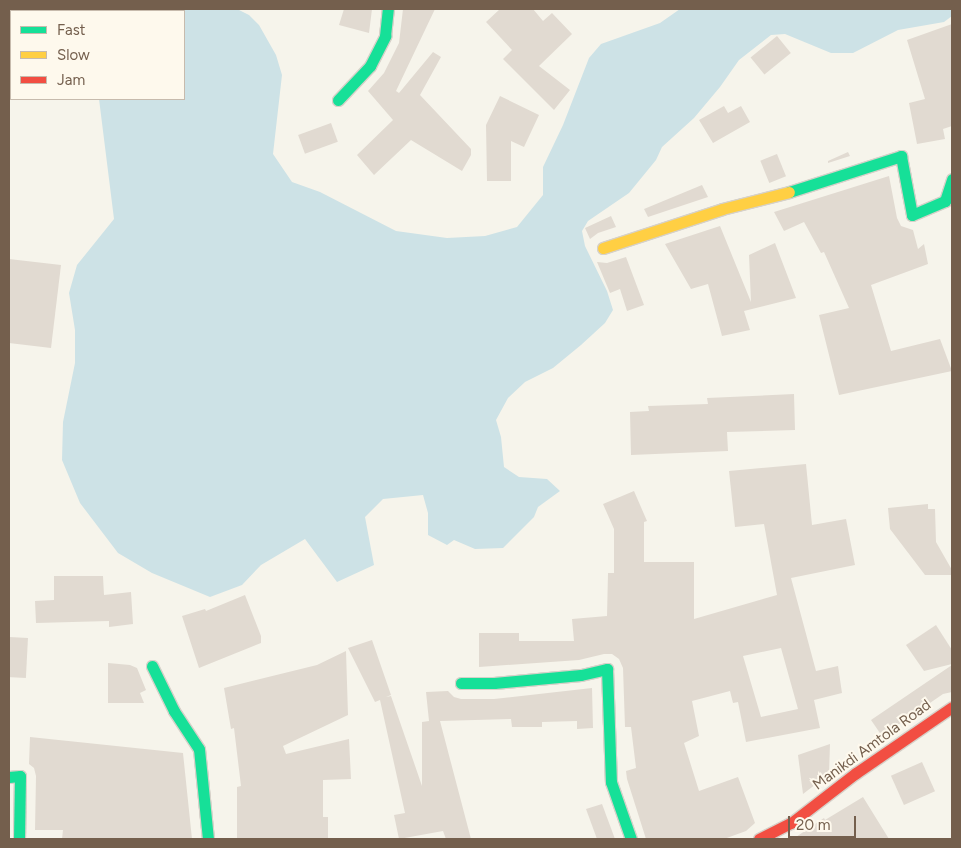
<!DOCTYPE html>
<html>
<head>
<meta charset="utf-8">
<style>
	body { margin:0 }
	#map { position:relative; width:961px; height:848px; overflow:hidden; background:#f6f4eb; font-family:Figtree,sans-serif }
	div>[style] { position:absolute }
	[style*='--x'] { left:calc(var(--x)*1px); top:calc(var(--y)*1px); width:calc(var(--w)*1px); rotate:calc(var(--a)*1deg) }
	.water>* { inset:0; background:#cde2e6; transform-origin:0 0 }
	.building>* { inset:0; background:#e1dad1; transform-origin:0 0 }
	.roads { filter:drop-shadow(1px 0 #d6d1c9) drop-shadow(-1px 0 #d6d1c9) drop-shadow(0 1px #d6d1c9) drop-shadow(0 -1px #d6d1c9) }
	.fast>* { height:11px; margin:-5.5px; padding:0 5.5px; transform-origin:5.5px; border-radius:5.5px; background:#16e098 }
	.slow>* { height:11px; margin:-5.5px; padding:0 5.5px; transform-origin:5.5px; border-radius:5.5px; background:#ffcf43 }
	.jam>* { height:11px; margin:-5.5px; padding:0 5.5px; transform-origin:5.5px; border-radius:5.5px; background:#f24e42 }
	span { translate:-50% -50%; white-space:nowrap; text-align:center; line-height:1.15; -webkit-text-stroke:4px #fef9ed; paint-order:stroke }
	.street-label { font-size:15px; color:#745f4d }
	.frame { position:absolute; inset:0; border:10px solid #745f4d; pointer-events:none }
	.legend { position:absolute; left:10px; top:10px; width:175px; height:90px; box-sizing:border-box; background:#fef9ed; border:1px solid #c7bbad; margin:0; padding:6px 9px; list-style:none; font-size:15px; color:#745f4d }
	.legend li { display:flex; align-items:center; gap:10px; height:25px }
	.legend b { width:25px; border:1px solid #c7bbad }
	.scale { position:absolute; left:788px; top:816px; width:68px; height:22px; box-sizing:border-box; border:2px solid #745f4d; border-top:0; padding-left:6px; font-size:15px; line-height:18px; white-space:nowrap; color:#745f4d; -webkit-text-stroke:4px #fef9ed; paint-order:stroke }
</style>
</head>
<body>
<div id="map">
	<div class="water">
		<i style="clip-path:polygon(28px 9px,237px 9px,249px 15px,259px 25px,276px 55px,282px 75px,273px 154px,292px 182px,320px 192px,396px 231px,447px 238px,485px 236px,517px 227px,543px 195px,543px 167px,563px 125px,589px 58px,601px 44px,660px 23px,680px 9px,952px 9px,952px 16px,944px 22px,898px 30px,853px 53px,831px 53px,785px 34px,771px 35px,739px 60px,720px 87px,694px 118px,662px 147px,656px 160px,629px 193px,588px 221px,582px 231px,585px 246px,607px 291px,613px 310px,605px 323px,581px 345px,553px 368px,525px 382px,508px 398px,496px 420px,501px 437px,504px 467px,519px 477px,547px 479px,560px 491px,538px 507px,534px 517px,503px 548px,475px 549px,454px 540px,447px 545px,428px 535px,428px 513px,423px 495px,383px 499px,365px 517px,374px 565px,337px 582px,305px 539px,261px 565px,242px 585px,210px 597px,152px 573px,118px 553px,80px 503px,62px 460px,63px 422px,75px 363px,75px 330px,69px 293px,77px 265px,114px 219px,99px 99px,184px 99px,184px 11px,20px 11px)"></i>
		<i style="left:11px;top:14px;width:55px;height:2px;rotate:90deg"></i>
	</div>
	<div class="building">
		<i style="clip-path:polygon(344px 9px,372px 9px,369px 33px,339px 25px)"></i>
		<i style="clip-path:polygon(403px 9px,435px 9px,396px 91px,399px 93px,433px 52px,441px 57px,420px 95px,471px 149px,471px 155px,462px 171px,411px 140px,374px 175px,357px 155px,393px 120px,368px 91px,384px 73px,399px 43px)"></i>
		<i style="clip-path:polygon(500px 9px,533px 9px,543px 21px,552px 13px,572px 34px,539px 66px,570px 90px,554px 110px,503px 59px,512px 50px,486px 22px)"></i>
		<i style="clip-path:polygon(952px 24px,952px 126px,943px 129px,945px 139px,917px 144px,909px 103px,925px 99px,907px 40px)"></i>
		<i style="left:777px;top:36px;width:22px;height:34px;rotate:51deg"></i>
		<i style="clip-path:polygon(500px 96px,539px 115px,524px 147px,511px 141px,511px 181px,487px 181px,486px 125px)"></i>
		<i style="clip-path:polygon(724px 106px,728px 113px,741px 106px,750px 122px,713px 143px,699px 120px)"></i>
		<i style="left:331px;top:123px;width:20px;height:35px;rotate:70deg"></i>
		<i style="clip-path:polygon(848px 152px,850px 156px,828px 163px,828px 161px)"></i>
		<i style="left:777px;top:154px;width:24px;height:18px;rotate:68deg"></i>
		<i style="clip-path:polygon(889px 176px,897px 218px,901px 226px,913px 230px,918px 249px,924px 244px,928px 264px,871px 285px,891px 351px,940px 339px,952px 371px,839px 395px,819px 315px,849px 308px,824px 252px,821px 253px,804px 222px,784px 231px,774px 212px)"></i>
		<i style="clip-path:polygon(702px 185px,708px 197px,648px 217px,644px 209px)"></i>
		<i style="clip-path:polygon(611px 216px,616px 227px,598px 233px,590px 239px,585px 228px)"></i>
		<i style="clip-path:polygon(720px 226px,751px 302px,749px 255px,775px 243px,796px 298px,744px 311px,750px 330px,722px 336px,708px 284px,691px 289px,665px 244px)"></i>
		<i style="clip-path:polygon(626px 257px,644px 305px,627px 311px,620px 289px,610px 293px,597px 262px,607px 263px)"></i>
		<i style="clip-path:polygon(9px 259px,61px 265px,51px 348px,9px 343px)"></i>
		<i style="clip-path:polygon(794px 394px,795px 430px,727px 432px,728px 451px,631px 455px,630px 412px,649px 411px,648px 406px,708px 404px,707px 398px)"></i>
		<i style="clip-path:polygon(evenodd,806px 464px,812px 525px,846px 519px,855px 565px,791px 578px,816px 671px,838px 666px,842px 693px,814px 700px,820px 728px,746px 742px,738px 702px,733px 703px,730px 691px,692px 701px,699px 736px,684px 743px,699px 791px,738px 777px,755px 823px,746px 831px,724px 839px,646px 839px,627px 779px,626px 771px,636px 768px,631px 727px,625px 727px,623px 668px,619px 659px,612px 654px,604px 654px,579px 660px,479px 667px,479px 633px,519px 633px,519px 641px,574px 641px,572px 619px,607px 616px,608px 573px,614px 573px,614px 529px,603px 504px,634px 491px,647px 521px,644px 522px,644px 562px,694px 562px,694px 619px,777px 595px,764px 524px,735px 527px,729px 471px,806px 464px,781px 648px,798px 709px,761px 717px,743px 656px,781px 648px)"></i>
		<i style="clip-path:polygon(928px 504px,928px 509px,935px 509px,936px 542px,952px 570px,952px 575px,925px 575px,890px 529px,888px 508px)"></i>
		<i style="clip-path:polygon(54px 576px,103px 576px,104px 595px,131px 592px,133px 624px,109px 627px,109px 621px,36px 623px,35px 601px,54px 600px)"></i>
		<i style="clip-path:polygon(245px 595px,261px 636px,261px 643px,199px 668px,182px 616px,205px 609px,206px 611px)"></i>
		<i style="clip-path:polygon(936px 625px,952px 650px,952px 664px,924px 671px,906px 645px)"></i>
		<i style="left:9px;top:637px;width:19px;height:40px;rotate:3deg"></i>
		<i style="clip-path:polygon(372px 640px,391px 695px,386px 697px,391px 696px,422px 786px,422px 722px,429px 721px,426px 692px,448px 691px,454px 697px,461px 699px,494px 699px,592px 688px,593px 728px,577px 729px,577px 721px,542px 722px,542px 727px,512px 727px,511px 719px,440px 721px,471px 839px,446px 839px,443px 831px,399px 839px,394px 815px,405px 813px,380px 700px,375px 702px,348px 648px)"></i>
		<i style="clip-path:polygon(346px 651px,348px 715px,283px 746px,286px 754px,349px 739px,351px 779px,323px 780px,323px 817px,328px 817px,328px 839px,237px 839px,237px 787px,241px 786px,234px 728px,231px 729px,224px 688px,317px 665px)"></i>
		<i style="clip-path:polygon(108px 663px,130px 665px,137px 668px,146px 690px,140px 693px,144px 703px,108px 703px)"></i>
		<i style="clip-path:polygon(952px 665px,952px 692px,943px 694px,882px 736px,871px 720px)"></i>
		<i style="clip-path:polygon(30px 737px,183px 753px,192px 839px,62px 839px,63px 830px,35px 830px,36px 776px,34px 768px,29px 764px)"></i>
		<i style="clip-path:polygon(830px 744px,829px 774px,803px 794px,798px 755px)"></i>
		<i style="left:922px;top:762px;width:32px;height:34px;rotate:66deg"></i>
		<i style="clip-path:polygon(863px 797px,889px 839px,793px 839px,824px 818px,825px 820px)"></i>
		<i style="clip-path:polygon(602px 804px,615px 839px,597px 839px,586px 809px)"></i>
	</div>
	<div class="roads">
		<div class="fast">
			<i style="--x:338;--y:100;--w:47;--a:-46.7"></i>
			<i style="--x:370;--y:66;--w:34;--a:-63"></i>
			<i style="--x:385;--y:36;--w:27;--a:-84"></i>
			<i style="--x:789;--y:192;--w:118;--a:-17.8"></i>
			<i style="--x:901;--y:156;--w:60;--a:79.4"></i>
			<i style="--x:912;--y:215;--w:36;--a:-23"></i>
			<i style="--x:945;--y:201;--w:23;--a:-72"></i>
			<i style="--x:152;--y:666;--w:50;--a:63.9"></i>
			<i style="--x:174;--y:711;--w:45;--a:56.7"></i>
			<i style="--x:199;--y:749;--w:90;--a:84.3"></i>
			<i style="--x:461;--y:683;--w:33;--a:0"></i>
			<i style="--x:494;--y:683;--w:87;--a:-5.3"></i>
			<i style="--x:581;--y:675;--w:27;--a:-13"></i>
			<i style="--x:607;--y:669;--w:113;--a:88"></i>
			<i style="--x:611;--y:782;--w:60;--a:70.7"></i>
			<i style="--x:9;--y:777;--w:11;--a:-5"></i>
			<i style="--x:20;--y:776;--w:63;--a:90.9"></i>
		</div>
		<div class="slow">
			<i style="--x:603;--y:248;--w:125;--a:-18.1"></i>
			<i style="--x:722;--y:209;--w:69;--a:-14.2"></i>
		</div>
		<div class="jam">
			<i style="--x:759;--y:839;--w:36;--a:-27"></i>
			<i style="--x:791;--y:823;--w:82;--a:-37.6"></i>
			<i style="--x:856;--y:773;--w:116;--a:-34.5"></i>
		</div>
	</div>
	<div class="street-label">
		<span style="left:872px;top:745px;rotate:-36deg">Manikdi Amtola Road</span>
	</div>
	<div class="frame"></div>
	<ul class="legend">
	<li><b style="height:6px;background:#16e098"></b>Fast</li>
	<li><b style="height:6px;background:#ffcf43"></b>Slow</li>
	<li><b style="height:6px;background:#f24e42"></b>Jam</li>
	</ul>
	<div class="scale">20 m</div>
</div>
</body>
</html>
